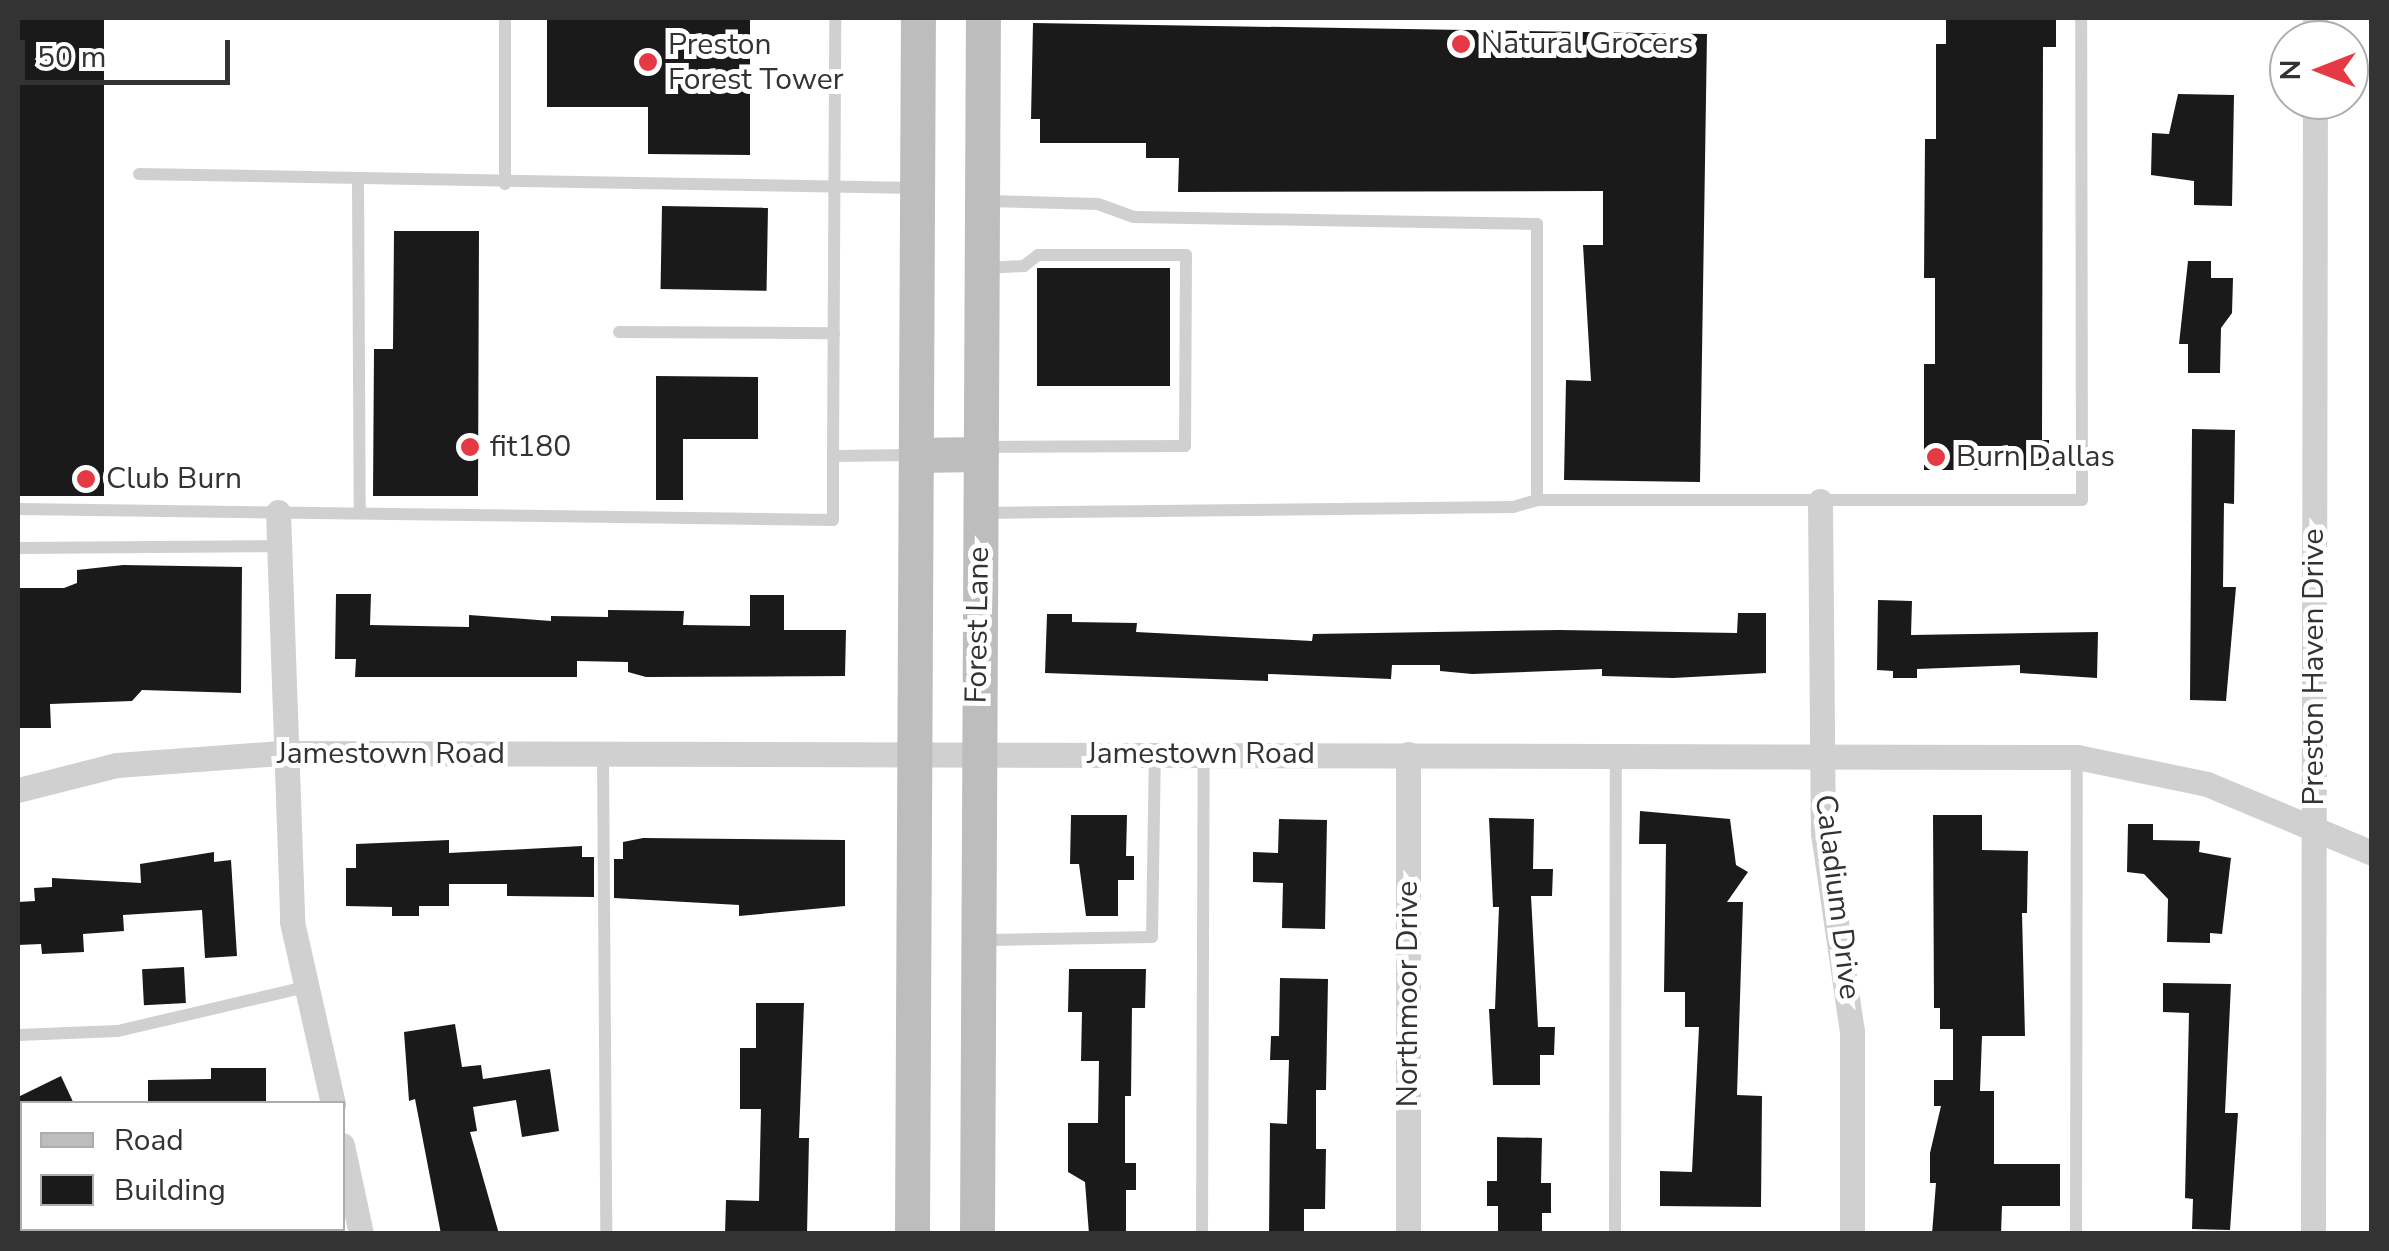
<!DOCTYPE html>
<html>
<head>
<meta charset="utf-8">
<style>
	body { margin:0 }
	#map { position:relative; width:2389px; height:1251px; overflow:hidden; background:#fff; font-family:"Nunito Sans",sans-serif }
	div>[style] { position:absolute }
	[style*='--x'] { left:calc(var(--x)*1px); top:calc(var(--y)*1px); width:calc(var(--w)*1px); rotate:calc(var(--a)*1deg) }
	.building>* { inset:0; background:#1a1a1a; transform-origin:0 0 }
	.service>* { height:12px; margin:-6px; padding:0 6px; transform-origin:6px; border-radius:6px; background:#d0d0d0 }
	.minor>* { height:25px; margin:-12.5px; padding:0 12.5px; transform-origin:12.5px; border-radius:12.5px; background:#d0d0d0 }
	.secondary>* { height:35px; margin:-17.5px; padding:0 17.5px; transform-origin:17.5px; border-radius:17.5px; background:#bdbdbd }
	.dots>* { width:28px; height:28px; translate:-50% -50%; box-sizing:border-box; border:5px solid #fff; border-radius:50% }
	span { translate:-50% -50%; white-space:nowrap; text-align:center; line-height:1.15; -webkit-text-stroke:10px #fff; paint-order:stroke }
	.poi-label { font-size:30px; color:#333 }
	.left { translate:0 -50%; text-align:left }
	.street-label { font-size:30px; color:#333 }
	.frame { position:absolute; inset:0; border:20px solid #333; pointer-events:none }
	.legend { position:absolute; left:20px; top:1101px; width:325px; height:130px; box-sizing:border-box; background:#fff; border:2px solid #adadad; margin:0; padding:12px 18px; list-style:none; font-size:30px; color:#333 }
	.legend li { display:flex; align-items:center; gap:20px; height:50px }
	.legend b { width:50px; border:2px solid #adadad }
	.north { position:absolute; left:2269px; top:20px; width:100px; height:100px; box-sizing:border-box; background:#fff; border:2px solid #adadad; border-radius:50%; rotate:270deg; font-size:28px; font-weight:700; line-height:40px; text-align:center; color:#333 }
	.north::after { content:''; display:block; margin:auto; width:35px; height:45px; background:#e63946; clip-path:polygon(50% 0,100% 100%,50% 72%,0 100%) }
	.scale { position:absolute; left:20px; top:40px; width:210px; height:45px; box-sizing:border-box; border:5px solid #333; border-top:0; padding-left:12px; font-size:30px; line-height:35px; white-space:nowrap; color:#333; -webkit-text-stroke:8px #fff; paint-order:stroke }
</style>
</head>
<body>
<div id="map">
	<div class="building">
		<i style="left:18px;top:18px;width:86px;height:478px"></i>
		<i style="clip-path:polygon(547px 18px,750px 18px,750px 155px,648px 154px,648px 107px,547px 107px)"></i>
		<i style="clip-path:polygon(1946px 18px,2056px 18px,2056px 47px,2043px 47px,2042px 440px,2049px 440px,2049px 470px,1924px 470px,1924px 364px,1935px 364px,1935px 278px,1924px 278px,1925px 139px,1936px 139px,1936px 44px,1946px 44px)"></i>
		<i style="clip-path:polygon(1033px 23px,1707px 34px,1700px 482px,1564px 480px,1566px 380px,1591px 381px,1583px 245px,1603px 245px,1603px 191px,1178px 192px,1179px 158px,1146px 158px,1146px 143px,1040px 143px,1040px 119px,1031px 119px)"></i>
		<i style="clip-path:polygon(2178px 94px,2234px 95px,2232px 206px,2194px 205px,2194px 181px,2151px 175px,2152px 133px,2169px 134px)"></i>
		<i style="left:662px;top:206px;width:106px;height:83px;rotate:1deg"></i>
		<i style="clip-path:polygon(394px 231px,479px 231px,478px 496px,373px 496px,374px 349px,393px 349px)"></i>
		<i style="clip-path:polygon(2188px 261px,2211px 261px,2211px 278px,2233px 278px,2232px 313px,2221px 328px,2220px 373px,2188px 373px,2188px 344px,2179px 344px)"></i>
		<i style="left:1037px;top:268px;width:133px;height:118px"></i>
		<i style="clip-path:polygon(656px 376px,758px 377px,758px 439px,683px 439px,683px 500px,656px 500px)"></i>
		<i style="clip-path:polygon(2192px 429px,2235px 430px,2234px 504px,2224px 503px,2223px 587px,2236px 587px,2226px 701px,2190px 700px)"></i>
		<i style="clip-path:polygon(123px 565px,242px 567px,241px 693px,142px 690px,132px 701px,50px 704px,51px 728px,18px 728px,18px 588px,64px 588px,77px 583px,77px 570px)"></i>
		<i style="clip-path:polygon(336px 594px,371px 594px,370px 625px,469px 627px,469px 615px,551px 621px,551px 616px,608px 617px,608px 610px,684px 611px,683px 625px,750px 626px,750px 595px,784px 595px,784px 630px,846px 630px,845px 676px,646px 677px,628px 672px,628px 662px,577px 661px,577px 677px,355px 677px,356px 659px,335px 659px)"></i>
		<i style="clip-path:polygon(1878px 600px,1912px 601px,1911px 635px,2098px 632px,2097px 678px,2020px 673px,2020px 665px,1917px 669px,1917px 678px,1893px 678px,1893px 671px,1877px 670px)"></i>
		<i style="clip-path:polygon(1738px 613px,1766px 613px,1766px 673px,1673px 678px,1602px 676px,1602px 669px,1472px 674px,1440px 671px,1440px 665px,1392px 665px,1391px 679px,1268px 674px,1268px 681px,1045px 673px,1047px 614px,1072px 614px,1072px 622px,1137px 623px,1136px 632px,1312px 641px,1313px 634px,1560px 630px,1737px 633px)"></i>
		<i style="clip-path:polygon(1640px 811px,1730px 819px,1736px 865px,1748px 872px,1727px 902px,1743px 902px,1737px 1095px,1762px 1096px,1761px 1207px,1660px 1206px,1660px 1171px,1692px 1172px,1699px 1027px,1685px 1027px,1685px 992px,1664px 992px,1666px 844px,1639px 844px)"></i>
		<i style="clip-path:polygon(1071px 815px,1127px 815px,1126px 856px,1134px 856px,1134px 880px,1118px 880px,1118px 916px,1086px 916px,1079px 864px,1070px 864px)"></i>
		<i style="clip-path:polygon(1933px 815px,1982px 815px,1982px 850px,2028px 851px,2027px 913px,2022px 913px,2025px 1036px,1982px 1036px,1980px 1091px,1994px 1091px,1994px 1164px,2060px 1164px,2060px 1206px,2002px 1206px,2001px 1234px,1932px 1234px,1936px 1183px,1930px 1183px,1930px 1153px,1941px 1106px,1934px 1106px,1934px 1080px,1953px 1080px,1953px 1029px,1940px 1029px,1940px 1008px,1934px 1008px)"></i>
		<i style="clip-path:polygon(1489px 818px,1534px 819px,1533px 869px,1553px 869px,1552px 896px,1531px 896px,1538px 1027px,1555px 1027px,1554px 1055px,1540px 1055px,1540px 1085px,1493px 1085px,1489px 1009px,1495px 1009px,1499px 907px,1493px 907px)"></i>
		<i style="clip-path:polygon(1279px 819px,1327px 820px,1325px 929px,1282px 928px,1283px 883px,1253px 882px,1253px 852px,1278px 853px)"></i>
		<i style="clip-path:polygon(2128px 824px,2153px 824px,2153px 840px,2200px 841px,2199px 852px,2231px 858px,2222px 934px,2210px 933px,2210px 943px,2167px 942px,2168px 899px,2144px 874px,2127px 872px)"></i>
		<i style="clip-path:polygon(643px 838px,845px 840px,845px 906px,739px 916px,739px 905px,614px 898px,614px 859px,623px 859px,623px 842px)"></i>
		<i style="clip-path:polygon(449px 840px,449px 853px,582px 846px,582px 857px,594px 857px,594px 897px,507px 896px,507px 884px,449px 884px,449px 906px,419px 906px,419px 916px,392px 916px,392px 907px,346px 906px,346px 868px,356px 868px,356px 844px)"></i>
		<i style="clip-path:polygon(214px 852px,214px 862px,231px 860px,237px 956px,205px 958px,202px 910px,123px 915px,124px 931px,83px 934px,84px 952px,42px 954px,41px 944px,18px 945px,18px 902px,35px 901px,34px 888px,52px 887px,52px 878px,141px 883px,140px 864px)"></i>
		<i style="left:184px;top:967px;width:36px;height:42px;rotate:87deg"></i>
		<i style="clip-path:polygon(1069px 969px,1146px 969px,1145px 1008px,1132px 1008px,1131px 1096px,1125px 1096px,1125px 1163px,1136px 1163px,1136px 1190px,1126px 1190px,1126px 1234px,1089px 1234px,1085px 1182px,1068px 1172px,1068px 1123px,1098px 1123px,1099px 1061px,1081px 1061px,1082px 1012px,1068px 1012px)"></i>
		<i style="clip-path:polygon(1280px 978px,1328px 979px,1326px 1090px,1316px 1090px,1316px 1149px,1326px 1149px,1325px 1209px,1304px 1209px,1304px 1234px,1269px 1234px,1270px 1123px,1287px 1124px,1289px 1060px,1270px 1060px,1271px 1036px,1279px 1036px)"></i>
		<i style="clip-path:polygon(2163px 983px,2231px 984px,2225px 1113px,2238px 1113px,2230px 1230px,2192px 1229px,2193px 1199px,2185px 1198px,2189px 1013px,2163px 1012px)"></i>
		<i style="clip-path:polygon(756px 1003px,804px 1003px,799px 1138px,809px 1138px,807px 1234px,725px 1234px,726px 1200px,759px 1201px,761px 1109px,740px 1109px,740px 1048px,756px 1048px)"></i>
		<i style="clip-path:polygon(455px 1024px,462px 1067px,481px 1065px,483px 1079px,550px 1069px,559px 1131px,522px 1137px,516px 1100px,473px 1107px,477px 1131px,470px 1132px,499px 1234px,441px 1234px,415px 1099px,409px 1101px,404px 1032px)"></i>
		<i style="clip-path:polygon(211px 1068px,266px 1068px,266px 1104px,148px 1104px,148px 1080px,211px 1079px)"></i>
		<i style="clip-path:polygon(61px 1076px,74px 1104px,18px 1104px,18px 1097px)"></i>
		<i style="clip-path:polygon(1497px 1137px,1542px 1138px,1541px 1183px,1551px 1183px,1551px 1213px,1542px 1213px,1542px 1234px,1498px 1234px,1498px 1206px,1487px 1206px,1487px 1181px,1497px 1181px)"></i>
	</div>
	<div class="service">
		<i style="--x:505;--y:18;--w:166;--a:90"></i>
		<i style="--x:139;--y:174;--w:777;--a:1.03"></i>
		<i style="--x:358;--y:180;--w:333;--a:89.7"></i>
		<i style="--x:986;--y:201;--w:112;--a:1.5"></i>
		<i style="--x:1098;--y:204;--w:38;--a:20"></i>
		<i style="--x:1134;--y:217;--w:403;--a:1"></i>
		<i style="--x:1537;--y:224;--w:276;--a:90"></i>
		<i style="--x:1537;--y:500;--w:545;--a:0"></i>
		<i style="--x:2082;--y:500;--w:482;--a:-90.1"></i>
		<i style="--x:619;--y:332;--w:215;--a:0.3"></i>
		<i style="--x:982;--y:447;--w:203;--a:-0.3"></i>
		<i style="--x:1185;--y:446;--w:191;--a:-89.7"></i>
		<i style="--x:1186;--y:255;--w:148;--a:180"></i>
		<i style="--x:1038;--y:255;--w:18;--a:142"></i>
		<i style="--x:1024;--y:266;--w:40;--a:177.1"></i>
		<i style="--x:833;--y:456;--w:438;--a:-89.7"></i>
		<i style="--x:18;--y:509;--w:815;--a:0.77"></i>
		<i style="--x:833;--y:520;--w:64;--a:-90"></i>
		<i style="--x:833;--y:456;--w:80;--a:-0.7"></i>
		<i style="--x:982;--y:513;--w:531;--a:-0.65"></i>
		<i style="--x:1513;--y:507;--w:25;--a:-16"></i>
		<i style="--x:18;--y:548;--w:261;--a:-0.4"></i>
		<i style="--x:603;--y:756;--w:478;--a:89.6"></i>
		<i style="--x:983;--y:940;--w:169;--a:-1"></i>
		<i style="--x:1152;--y:937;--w:183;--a:-89.1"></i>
		<i style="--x:18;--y:1035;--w:100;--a:-2.3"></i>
		<i style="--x:118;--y:1031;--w:193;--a:-13.2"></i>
		<i style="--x:1202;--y:1234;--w:480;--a:-89.8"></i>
		<i style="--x:1615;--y:1234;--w:478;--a:-89.9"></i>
		<i style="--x:2076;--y:1234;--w:477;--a:-89.9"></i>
	</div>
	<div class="minor">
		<i style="--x:2315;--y:40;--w:22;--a:-90"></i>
		<i style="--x:1820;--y:501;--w:332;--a:89.5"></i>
		<i style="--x:1823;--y:833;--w:200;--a:81.7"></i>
		<i style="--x:1852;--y:1031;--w:203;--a:90"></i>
		<i style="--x:278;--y:512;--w:410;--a:88"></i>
		<i style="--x:292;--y:922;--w:187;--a:77.3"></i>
		<i style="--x:1408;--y:754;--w:480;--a:90"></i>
		<i style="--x:18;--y:790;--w:102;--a:-14.2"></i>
		<i style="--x:117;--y:765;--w:164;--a:-4.2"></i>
		<i style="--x:281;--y:753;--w:1796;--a:0.13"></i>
		<i style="--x:2077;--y:757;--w:133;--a:11.7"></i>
		<i style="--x:2207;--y:784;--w:179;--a:22.7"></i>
		<i style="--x:342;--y:1145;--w:91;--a:77.9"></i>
		<i style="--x:81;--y:1234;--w:8;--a:-45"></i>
		<i style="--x:2313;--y:1234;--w:1134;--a:-89.9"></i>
	</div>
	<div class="secondary">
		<i style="--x:916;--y:455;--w:63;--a:-0.9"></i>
		<i style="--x:912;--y:1234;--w:1216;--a:-89.72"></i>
		<i style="--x:977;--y:1234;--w:1216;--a:-89.72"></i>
	</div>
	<div class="dots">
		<i style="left:1461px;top:44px;background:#e63946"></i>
		<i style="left:648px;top:62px;background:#e63946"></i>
		<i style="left:470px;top:447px;background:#e63946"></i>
		<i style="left:1936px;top:457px;background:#e63946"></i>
		<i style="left:86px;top:479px;background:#e63946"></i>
	</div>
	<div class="poi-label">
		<span class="left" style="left:1481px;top:44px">Natural Grocers</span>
		<span class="left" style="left:668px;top:62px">Preston<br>Forest Tower</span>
		<span class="left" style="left:490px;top:447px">fit180</span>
		<span class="left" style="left:1956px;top:457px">Burn Dallas</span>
		<span class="left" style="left:106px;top:479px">Club Burn</span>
	</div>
	<div class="street-label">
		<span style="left:978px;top:625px;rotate:-89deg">Forest Lane</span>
		<span style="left:2314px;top:667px;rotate:-90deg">Preston Haven Drive</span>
		<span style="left:391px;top:754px">Jamestown Road</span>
		<span style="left:1201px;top:754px">Jamestown Road</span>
		<span style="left:1837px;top:897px;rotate:83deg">Caladium Drive</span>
		<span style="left:1408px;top:994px;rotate:-90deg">Northmoor Drive</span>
	</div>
	<div class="frame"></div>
	<ul class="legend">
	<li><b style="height:12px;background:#bdbdbd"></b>Road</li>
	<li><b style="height:28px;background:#1a1a1a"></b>Building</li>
	</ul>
	<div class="north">N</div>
	<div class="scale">50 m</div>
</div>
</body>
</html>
